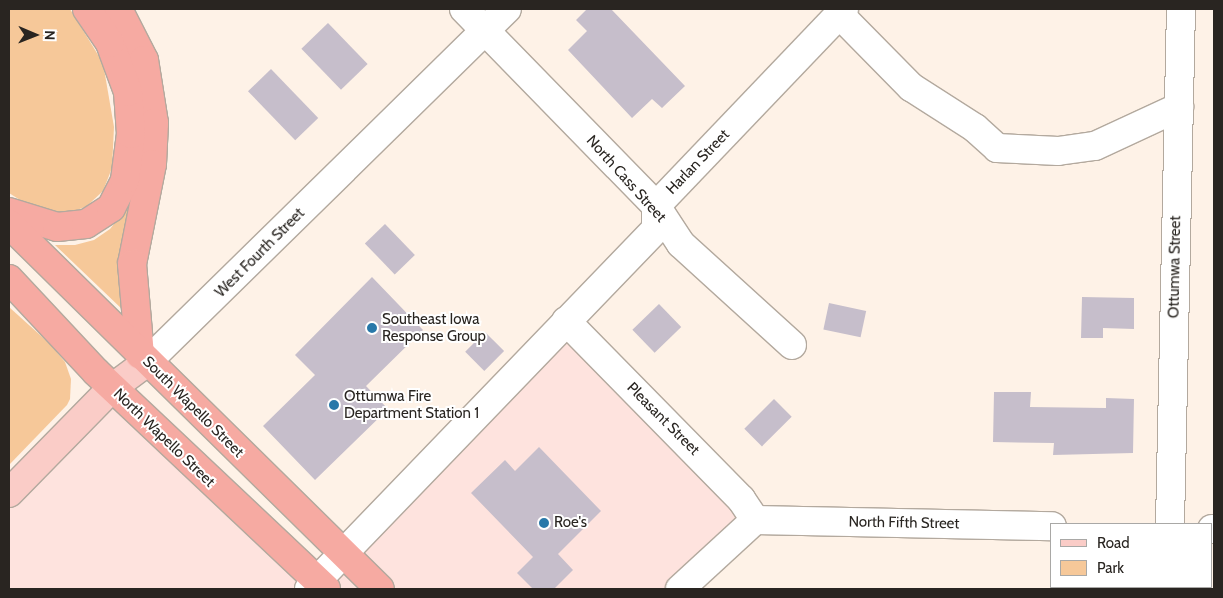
<!DOCTYPE html>
<html>
<head>
<meta charset="utf-8">
<style>
	body { margin:0 }
	#map { position:relative; width:1223px; height:598px; overflow:hidden; background:#fef2e7; font-family:Cabin,sans-serif }
	div>[style] { position:absolute }
	[style*='--x'] { left:calc(var(--x)*1px); top:calc(var(--y)*1px); width:calc(var(--w)*1px); rotate:calc(var(--a)*1deg) }
	.commercial>* { inset:0; background:#fee3de }
	.green>* { inset:0; background:#f6c899 }
	.building>* { inset:0; background:#c6becb; transform-origin:0 0 }
	.path>* { height:3px; margin-top:-1.5px; transform-origin:0; background:repeating-linear-gradient(90deg,#958d85 0 1px,transparent 0 5px) }
	.roads { filter:drop-shadow(1px 0 #b3a99e) drop-shadow(-1px 0 #b3a99e) drop-shadow(0 1px #b3a99e) drop-shadow(0 -1px #b3a99e) }
	.minor>* { height:28px; margin:-14px; padding:0 14px; transform-origin:14px; border-radius:14px; background:#fff }
	.major>* { height:28px; margin:-14px; padding:0 14px; transform-origin:14px; border-radius:14px; background:#faccc7 }
	.highway>* { height:28px; margin:-14px; padding:0 14px; transform-origin:14px; border-radius:14px; background:#f6aaa2 }
	.dots>* { width:14px; height:14px; translate:-50% -50%; box-sizing:border-box; border:2px solid #fff; border-radius:50% }
	span { translate:-50% -50%; white-space:nowrap; text-align:center; line-height:1.15; -webkit-text-stroke:4px #fff; paint-order:stroke }
	.street-label { font-size:15px; color:#292521 }
	.poi-label { font-size:15px; color:#292521 }
	.left { translate:0 -50%; text-align:left }
	.frame { position:absolute; inset:0; border:10px solid #292521; pointer-events:none }
	.legend { position:absolute; left:1050px; top:523px; width:162px; height:65px; box-sizing:border-box; background:#fff; border:1px solid #a9a8a6; margin:0; padding:6px 9px; list-style:none; font-size:15px; color:#292521 }
	.legend li { display:flex; align-items:center; gap:10px; height:25px }
	.legend b { width:25px; border:1px solid #a9a8a6 }
	.north { position:absolute; left:10px; top:10px; width:50px; height:50px; -webkit-text-stroke:4px #fff; paint-order:stroke; rotate:91deg; font-size:14px; font-weight:700; line-height:20px; text-align:center; color:#292521 }
	.north::after { content:''; display:block; margin:auto; width:18px; height:22px; background:#292521; clip-path:polygon(50% 0,100% 100%,50% 72%,0 100%) }
</style>
</head>
<body>
<div id="map">
	<div class="commercial">
		<i style="clip-path:polygon(566px 321px,755px 520px,680px 589px,9px 589px,9px 493px,112px 388px,318px 581px)"></i>
	</div>
	<div class="green">
		<i style="clip-path:polygon(9px 9px,70px 9px,103px 63px,114px 127px,112px 168px,103px 191px,87px 206px,70px 213px,36px 210px,9px 193px)"></i>
		<i style="clip-path:polygon(126px 209px,130px 212px,124px 311px,55px 245px,75px 245px,94px 240px,110px 229px)"></i>
		<i style="clip-path:polygon(9px 307px,50px 344px,65px 362px,71px 379px,70px 399px,67px 405px,9px 465px)"></i>
	</div>
	<div class="building">
		<i style="clip-path:polygon(587px 9px,611px 9px,685px 86px,662px 108px,652px 99px,632px 118px,568px 50px,587px 31px,576px 20px)"></i>
		<i style="left:328px;top:23px;width:57px;height:37px;rotate:46deg"></i>
		<i style="left:271px;top:69px;width:68px;height:32px;rotate:46deg"></i>
		<i style="left:385px;top:224px;width:43px;height:28px;rotate:46deg"></i>
		<i style="clip-path:polygon(372px 277px,423px 330px,366px 386px,388px 409px,315px 480px,263px 426px,315px 375px,295px 355px)"></i>
		<i style="clip-path:polygon(1082px 297px,1134px 298px,1134px 329px,1103px 328px,1103px 338px,1081px 338px)"></i>
		<i style="left:829px;top:303px;width:38px;height:27px;rotate:12deg"></i>
		<i style="left:659px;top:304px;width:32px;height:37px;rotate:46deg"></i>
		<i style="left:485px;top:332px;width:27px;height:28px;rotate:45deg"></i>
		<i style="clip-path:polygon(994px 392px,1031px 392px,1030px 407px,1106px 408px,1106px 398px,1134px 399px,1133px 453px,1053px 455px,1054px 443px,993px 442px)"></i>
		<i style="left:774px;top:399px;width:25px;height:42px;rotate:45deg"></i>
		<i style="clip-path:polygon(539px 447px,601px 511px,558px 554px,573px 570px,554px 589px,533px 589px,517px 573px,533px 557px,471px 493px,505px 460px,515px 471px)"></i>
	</div>
	<div class="path">
		<i style="--x:1157;--y:587;--w:2;--a:90"></i>
	</div>
	<div class="roads">
		<div class="minor">
			<i style="--x:464;--y:9;--w:275;--a:45.7"></i>
			<i style="--x:656;--y:206;--w:45;--a:56.7"></i>
			<i style="--x:681;--y:244;--w:150;--a:42.3"></i>
			<i style="--x:839;--y:14;--w:103;--a:45.4"></i>
			<i style="--x:911;--y:87;--w:76;--a:32.6"></i>
			<i style="--x:975;--y:128;--w:30;--a:42"></i>
			<i style="--x:997;--y:148;--w:61;--a:2.8"></i>
			<i style="--x:1058;--y:151;--w:37;--a:-8"></i>
			<i style="--x:1095;--y:146;--w:93;--a:-24.9"></i>
			<i style="--x:566;--y:321;--w:250;--a:45.5"></i>
			<i style="--x:741;--y:499;--w:25;--a:56"></i>
			<i style="--x:147;--y:362;--w:504;--a:-44.44"></i>
			<i style="--x:755;--y:520;--w:297;--a:1.2"></i>
			<i style="--x:1170;--y:524;--w:515;--a:-88.78"></i>
			<i style="--x:1212;--y:529;--w:2;--a:0"></i>
			<i style="--x:309;--y:589;--w:500;--a:-46.05"></i>
			<i style="--x:656;--y:229;--w:23;--a:-90"></i>
			<i style="--x:656;--y:206;--w:272;--a:-46.3"></i>
			<i style="--x:680;--y:589;--w:102;--a:-42.6"></i>
		</div>
		<div class="major">
			<i style="--x:9;--y:493;--w:147;--a:-45.6"></i>
			<i style="--x:112;--y:388;--w:44;--a:-36.6"></i>
		</div>
		<div class="highway">
			<i style="--x:118;--y:9;--w:57;--a:63"></i>
			<i style="--x:144;--y:60;--w:64;--a:81"></i>
			<i style="--x:154;--y:123;--w:41;--a:92.8"></i>
			<i style="--x:152;--y:164;--w:102;--a:101.3"></i>
			<i style="--x:132;--y:264;--w:91;--a:85"></i>
			<i style="--x:9;--y:212;--w:50;--a:17.4"></i>
			<i style="--x:57;--y:227;--w:29;--a:-6"></i>
			<i style="--x:86;--y:224;--w:30;--a:-33"></i>
			<i style="--x:111;--y:208;--w:31;--a:-63"></i>
			<i style="--x:125;--y:180;--w:46;--a:-82.6"></i>
			<i style="--x:131;--y:134;--w:42;--a:-94.1"></i>
			<i style="--x:128;--y:92;--w:52;--a:-110.2"></i>
			<i style="--x:110;--y:43;--w:41;--a:-124.1"></i>
			<i style="--x:9;--y:224;--w:520;--a:44.53"></i>
			<i style="--x:9;--y:279;--w:127;--a:46.9"></i>
			<i style="--x:96;--y:372;--w:316;--a:43.3"></i>
		</div>
	</div>
	<div class="dots">
		<i style="left:372px;top:328px;background:#2878a9"></i>
		<i style="left:334px;top:405px;background:#2878a9"></i>
		<i style="left:544px;top:523px;background:#2878a9"></i>
	</div>
	<div class="street-label">
		<span style="left:698px;top:162px;rotate:-46deg">Harlan Street</span>
		<span style="left:626px;top:179px;rotate:48deg">North Cass Street</span>
		<span style="left:260px;top:253px;rotate:-45deg">West Fourth Street</span>
		<span style="left:1175px;top:267px;rotate:-89deg">Ottumwa Street</span>
		<span style="left:193px;top:407px;rotate:45deg">South Wapello Street</span>
		<span style="left:663px;top:419px;rotate:45deg">Pleasant Street</span>
		<span style="left:164px;top:438px;rotate:44deg">North Wapello Street</span>
		<span style="left:904px;top:523px;rotate:1deg">North Fifth Street</span>
	</div>
	<div class="poi-label">
		<span class="left" style="left:382px;top:328px">Southeast Iowa<br>Response Group</span>
		<span class="left" style="left:344px;top:405px">Ottumwa Fire<br>Department Station 1</span>
		<span class="left" style="left:554px;top:523px">Roe's</span>
	</div>
	<div class="frame"></div>
	<ul class="legend">
	<li><b style="height:6px;background:#faccc7"></b>Road</li>
	<li><b style="height:14px;background:#f6c899"></b>Park</li>
	</ul>
	<div class="north">N</div>
</div>
</body>
</html>
